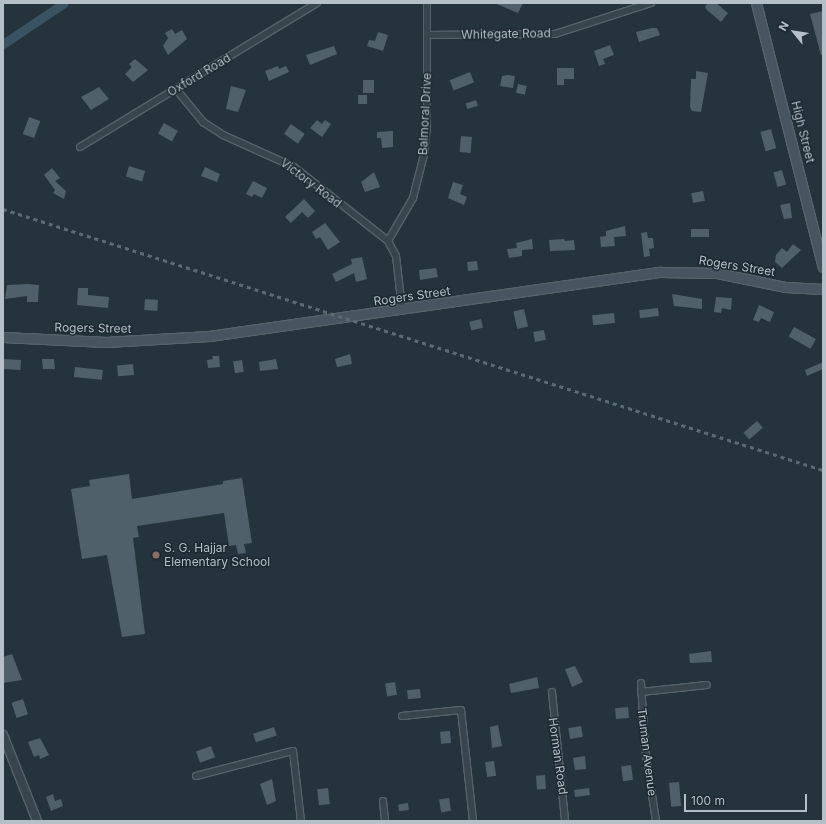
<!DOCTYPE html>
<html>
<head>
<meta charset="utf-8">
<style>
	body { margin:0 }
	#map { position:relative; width:826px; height:824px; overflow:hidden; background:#24333c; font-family:Inter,sans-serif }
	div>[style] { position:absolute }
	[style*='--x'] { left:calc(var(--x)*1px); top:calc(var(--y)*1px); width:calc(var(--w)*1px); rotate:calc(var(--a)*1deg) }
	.canal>* { height:9px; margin:-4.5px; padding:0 4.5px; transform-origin:4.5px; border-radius:4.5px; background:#395363 }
	.building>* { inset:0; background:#4f606a; transform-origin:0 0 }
	.roads { filter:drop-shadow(1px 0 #56626a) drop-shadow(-1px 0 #56626a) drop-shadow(0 1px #56626a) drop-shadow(0 -1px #56626a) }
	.minor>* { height:6px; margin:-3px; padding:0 3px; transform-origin:3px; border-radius:3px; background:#38454c }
	.tertiary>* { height:8px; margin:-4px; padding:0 4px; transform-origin:4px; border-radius:4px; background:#38454c }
	.secondary>* { height:9px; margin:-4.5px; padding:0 4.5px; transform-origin:4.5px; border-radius:4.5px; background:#46555f }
	.rail>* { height:2.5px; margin-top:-1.25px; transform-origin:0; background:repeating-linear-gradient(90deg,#5a6a73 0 4px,transparent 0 8px) }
	.dots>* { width:11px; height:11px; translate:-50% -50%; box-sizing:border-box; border:2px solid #1d2a31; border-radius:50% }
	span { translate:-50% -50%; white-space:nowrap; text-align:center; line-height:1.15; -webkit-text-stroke:3px #1d2a31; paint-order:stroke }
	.street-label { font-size:12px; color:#b4bfc8 }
	.poi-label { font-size:12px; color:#b4bfc8 }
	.left { translate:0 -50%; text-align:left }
	.frame { position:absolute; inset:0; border:4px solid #b4bfc8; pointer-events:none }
	.north { position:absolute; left:774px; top:12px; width:40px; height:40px; -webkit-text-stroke:3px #1d2a31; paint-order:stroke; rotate:300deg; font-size:11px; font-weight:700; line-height:16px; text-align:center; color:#b4bfc8 }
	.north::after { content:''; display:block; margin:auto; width:14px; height:18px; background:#b4bfc8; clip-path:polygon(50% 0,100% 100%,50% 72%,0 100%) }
	.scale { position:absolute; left:684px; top:794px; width:123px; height:18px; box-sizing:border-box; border:2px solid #b4bfc8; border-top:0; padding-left:5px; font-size:12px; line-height:14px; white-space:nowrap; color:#b4bfc8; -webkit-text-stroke:3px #1d2a31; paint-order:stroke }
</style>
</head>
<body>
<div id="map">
	<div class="canal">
		<i style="--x:3;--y:44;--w:73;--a:-33.9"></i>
	</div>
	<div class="building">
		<i style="clip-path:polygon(494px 3px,523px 3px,518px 13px)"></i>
		<i style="clip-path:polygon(708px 3px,716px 3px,728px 13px,721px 22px,707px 10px,705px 7px)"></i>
		<i style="clip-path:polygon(823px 11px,823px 55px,821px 55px,810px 14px)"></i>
		<i style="clip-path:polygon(652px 28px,657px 28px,660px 35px,639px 42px,636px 32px)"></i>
		<i style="clip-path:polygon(172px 29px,175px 34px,182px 30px,187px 39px,168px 55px,163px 46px,168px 38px,165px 33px)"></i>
		<i style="clip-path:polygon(378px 32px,388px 35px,383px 51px,367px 46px,369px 40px,375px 41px)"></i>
		<i style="clip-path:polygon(610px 45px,614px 55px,603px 59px,605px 64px,599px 66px,594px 51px)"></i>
		<i style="clip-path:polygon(334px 46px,337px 54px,310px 65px,306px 55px)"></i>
		<i style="clip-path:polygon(135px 59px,148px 70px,133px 82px,125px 74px,132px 67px,129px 64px)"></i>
		<i style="clip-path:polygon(278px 66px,279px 69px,286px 66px,289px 72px,269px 81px,265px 71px)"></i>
		<i style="clip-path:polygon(557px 68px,574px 68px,574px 79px,564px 79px,564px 85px,557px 85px)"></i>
		<i style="clip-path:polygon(696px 71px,708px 73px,701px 112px,692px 111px,690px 107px,691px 79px,696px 79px)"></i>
		<i style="left:470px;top:72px;width:11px;height:22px;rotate:68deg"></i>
		<i style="clip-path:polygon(508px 75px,515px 76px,513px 88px,500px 86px,502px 76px)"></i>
		<i style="left:363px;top:80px;width:11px;height:13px"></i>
		<i style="left:518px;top:84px;width:9px;height:9px;rotate:13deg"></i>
		<i style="clip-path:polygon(231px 86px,246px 90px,238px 112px,226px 109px)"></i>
		<i style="clip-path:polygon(99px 87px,109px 99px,91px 110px,81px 97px)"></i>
		<i style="left:358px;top:95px;width:9px;height:9px"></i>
		<i style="left:476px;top:100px;width:6px;height:11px;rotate:72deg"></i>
		<i style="left:29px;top:117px;width:12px;height:18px;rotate:20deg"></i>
		<i style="clip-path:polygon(317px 120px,322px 124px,325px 120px,331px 124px,322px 137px,310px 128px)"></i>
		<i style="left:164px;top:123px;width:16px;height:12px;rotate:30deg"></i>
		<i style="left:291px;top:124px;width:17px;height:12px;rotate:36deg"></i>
		<i style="left:771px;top:129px;width:20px;height:11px;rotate:75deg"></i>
		<i style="clip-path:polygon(393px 131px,393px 147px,382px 148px,381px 138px,377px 138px,377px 132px)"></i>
		<i style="left:461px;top:136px;width:11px;height:16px;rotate:5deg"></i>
		<i style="left:129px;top:166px;width:17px;height:11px;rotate:17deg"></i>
		<i style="clip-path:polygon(205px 167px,220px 174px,217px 182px,201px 176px)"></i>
		<i style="clip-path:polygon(52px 168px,60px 178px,55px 181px,66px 191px,64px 199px,53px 193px,55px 190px,44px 175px)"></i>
		<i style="left:782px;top:170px;width:15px;height:9px;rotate:74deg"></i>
		<i style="clip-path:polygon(374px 172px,380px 187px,365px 192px,361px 182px)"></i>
		<i style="clip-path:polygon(253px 181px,267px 188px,262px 198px,254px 194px,252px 197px,246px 194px)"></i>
		<i style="clip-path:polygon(453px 182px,463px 185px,460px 194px,467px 197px,464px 205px,448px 198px)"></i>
		<i style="left:703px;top:191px;width:10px;height:12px;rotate:79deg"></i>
		<i style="clip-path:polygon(304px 199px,315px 211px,308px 218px,302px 212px,291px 223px,285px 217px)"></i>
		<i style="clip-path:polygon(790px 203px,792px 218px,784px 219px,780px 205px)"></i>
		<i style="clip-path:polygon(325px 223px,340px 242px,328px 250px,320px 237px,316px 239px,312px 232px)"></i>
		<i style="clip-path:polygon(625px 226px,626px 236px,614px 237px,615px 246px,601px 247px,600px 237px,606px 236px,606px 231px)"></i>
		<i style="left:691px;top:229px;width:18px;height:8px"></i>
		<i style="clip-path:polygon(647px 232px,648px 238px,653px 238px,654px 248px,649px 249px,650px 256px,644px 257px,641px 233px)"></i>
		<i style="clip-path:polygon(532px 239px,533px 249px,522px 250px,522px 256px,509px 258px,507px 249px,517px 248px,516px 243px)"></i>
		<i style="clip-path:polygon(564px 239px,565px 241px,574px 240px,575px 250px,550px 251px,549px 240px)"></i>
		<i style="clip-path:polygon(793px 244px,801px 250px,782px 268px,775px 262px,776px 255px,782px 248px,787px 252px)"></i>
		<i style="clip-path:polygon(362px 257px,367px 279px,356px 282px,354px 273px,336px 282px,332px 274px,352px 264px,351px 259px)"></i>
		<i style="left:477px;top:261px;width:9px;height:10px;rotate:84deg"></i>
		<i style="clip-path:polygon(436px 268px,438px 277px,420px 280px,419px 270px)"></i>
		<i style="clip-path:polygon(28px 284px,39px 285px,38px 302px,27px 302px,27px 296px,5px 299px,7px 285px)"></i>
		<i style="clip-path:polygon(78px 288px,88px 288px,88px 295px,109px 297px,108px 308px,77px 305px)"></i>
		<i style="clip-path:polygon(672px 294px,702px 299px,702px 309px,674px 306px)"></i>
		<i style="clip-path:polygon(716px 297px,732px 298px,731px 310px,722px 308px,721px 313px,714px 312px)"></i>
		<i style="left:145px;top:299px;width:13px;height:11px;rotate:4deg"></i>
		<i style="clip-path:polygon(759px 305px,774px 312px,770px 322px,761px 318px,759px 322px,753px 320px)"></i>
		<i style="left:658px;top:308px;width:8px;height:19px;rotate:83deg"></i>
		<i style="left:524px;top:309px;width:18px;height:11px;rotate:77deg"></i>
		<i style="left:614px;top:313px;width:10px;height:22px;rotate:84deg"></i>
		<i style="left:481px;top:319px;width:9px;height:12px;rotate:77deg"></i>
		<i style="left:794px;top:327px;width:25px;height:11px;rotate:29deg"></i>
		<i style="left:544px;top:330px;width:10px;height:11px;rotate:79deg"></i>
		<i style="clip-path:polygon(350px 354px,352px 364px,337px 367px,335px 359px)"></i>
		<i style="clip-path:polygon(212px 356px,219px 356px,220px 367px,208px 368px,207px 360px,213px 359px)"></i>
		<i style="left:3px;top:359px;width:18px;height:10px;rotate:3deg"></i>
		<i style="clip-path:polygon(42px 359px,54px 359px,55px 369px,43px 369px)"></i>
		<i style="clip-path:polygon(276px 359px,278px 369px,260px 371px,259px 362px)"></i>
		<i style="left:242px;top:360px;width:12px;height:9px;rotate:81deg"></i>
		<i style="clip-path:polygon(823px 362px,823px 369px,807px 376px,805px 370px)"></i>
		<i style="left:133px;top:364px;width:11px;height:16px;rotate:85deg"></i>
		<i style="left:75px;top:367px;width:28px;height:10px;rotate:6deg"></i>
		<i style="left:757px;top:421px;width:9px;height:18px;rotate:49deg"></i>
		<i style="clip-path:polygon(129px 474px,132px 499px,223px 484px,223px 481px,242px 478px,252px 543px,244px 544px,246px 553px,238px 554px,236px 545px,229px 546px,224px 513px,137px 526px,139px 537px,133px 538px,145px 634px,122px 637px,107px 555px,82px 559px,71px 489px,90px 486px,89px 480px)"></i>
		<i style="clip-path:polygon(711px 651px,712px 662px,690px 663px,689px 654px)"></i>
		<i style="clip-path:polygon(12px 654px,22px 680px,3px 683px,3px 657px)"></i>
		<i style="clip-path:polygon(575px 666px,583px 682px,572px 687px,565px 669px)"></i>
		<i style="clip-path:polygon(537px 677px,539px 688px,511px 693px,509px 684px)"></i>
		<i style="left:395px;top:682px;width:13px;height:10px;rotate:81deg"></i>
		<i style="left:420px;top:689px;width:9px;height:13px;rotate:84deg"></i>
		<i style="left:23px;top:699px;width:16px;height:12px;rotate:72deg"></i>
		<i style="left:628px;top:707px;width:11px;height:13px;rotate:85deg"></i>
		<i style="clip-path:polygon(498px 725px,502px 746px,492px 748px,490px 727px)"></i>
		<i style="left:581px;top:726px;width:11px;height:13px;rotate:80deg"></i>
		<i style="left:274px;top:727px;width:9px;height:22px;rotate:72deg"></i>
		<i style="left:450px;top:731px;width:12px;height:10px;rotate:85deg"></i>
		<i style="clip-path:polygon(40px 738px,49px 755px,40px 759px,39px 755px,34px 757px,28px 742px)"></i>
		<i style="left:211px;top:746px;width:12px;height:16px;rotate:70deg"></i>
		<i style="clip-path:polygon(585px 756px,586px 769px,575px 770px,573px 758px)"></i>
		<i style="left:494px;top:761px;width:15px;height:9px;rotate:82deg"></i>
		<i style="left:631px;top:765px;width:15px;height:10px;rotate:82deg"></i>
		<i style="left:545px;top:775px;width:14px;height:9px;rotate:86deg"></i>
		<i style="clip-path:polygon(272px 779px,276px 801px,267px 805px,260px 784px)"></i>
		<i style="left:679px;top:782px;width:24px;height:10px;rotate:85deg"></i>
		<i style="left:328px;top:788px;width:16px;height:11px;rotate:83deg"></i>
		<i style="left:589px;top:788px;width:7px;height:15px;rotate:82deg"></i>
		<i style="clip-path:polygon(53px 794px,55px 801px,61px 799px,63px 806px,51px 811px,46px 797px)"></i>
		<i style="left:449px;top:798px;width:13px;height:10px;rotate:81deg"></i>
		<i style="left:408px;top:803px;width:7px;height:10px;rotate:82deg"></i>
	</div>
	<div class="roads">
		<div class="minor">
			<i style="--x:427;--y:35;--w:128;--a:-0.4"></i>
			<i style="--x:555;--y:34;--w:101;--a:-17.9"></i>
			<i style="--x:176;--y:89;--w:43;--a:50.7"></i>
			<i style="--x:203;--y:122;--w:24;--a:33"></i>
			<i style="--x:223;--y:135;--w:78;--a:24.3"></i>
			<i style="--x:294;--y:167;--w:120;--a:38.2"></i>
			<i style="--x:388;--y:241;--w:17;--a:62"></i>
			<i style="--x:396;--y:256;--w:53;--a:83.5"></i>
			<i style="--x:80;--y:147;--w:277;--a:-31.3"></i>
			<i style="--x:388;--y:241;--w:50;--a:-59.8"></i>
			<i style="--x:413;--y:198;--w:44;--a:-75.7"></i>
			<i style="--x:424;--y:155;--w:30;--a:-84"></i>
			<i style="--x:427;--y:125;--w:122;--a:-90"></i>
			<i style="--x:641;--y:683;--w:66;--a:86.5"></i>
			<i style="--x:645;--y:749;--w:73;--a:81.3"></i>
			<i style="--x:552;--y:692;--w:130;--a:84.2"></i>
			<i style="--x:641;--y:692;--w:66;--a:-6.1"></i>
			<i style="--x:402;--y:716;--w:59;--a:-5.8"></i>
			<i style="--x:461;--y:710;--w:112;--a:83.8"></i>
			<i style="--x:196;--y:776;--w:100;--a:-14.5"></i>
			<i style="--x:293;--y:751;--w:70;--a:83.5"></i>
			<i style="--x:383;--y:801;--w:20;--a:84"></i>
		</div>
		<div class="tertiary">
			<i style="--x:3;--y:735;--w:92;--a:68.4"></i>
		</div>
		<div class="secondary">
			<i style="--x:756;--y:3;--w:272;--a:75.8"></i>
			<i style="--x:3;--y:337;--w:103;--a:2.8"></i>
			<i style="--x:106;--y:342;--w:103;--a:-3.3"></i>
			<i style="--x:209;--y:336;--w:456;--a:-8.1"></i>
			<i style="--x:660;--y:272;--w:57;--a:1"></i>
			<i style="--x:717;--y:273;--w:69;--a:11.6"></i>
			<i style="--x:785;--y:287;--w:38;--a:3"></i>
		</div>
	</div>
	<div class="rail">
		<i style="--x:3;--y:209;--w:861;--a:17.66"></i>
	</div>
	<div class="dots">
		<i style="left:156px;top:555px;background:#8d6e63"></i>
	</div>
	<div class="street-label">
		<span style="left:506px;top:34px;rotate:-1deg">Whitegate Road</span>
		<span style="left:199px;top:75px;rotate:-31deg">Oxford Road</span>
		<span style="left:425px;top:114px;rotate:-87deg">Balmoral Drive</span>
		<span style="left:803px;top:132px;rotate:76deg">High Street</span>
		<span style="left:311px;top:183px;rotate:37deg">Victory Road</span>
		<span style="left:737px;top:266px;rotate:9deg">Rogers Street</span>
		<span style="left:412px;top:296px;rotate:-8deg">Rogers Street</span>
		<span style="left:93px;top:328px;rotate:1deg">Rogers Street</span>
		<span style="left:647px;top:752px;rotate:83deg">Truman Avenue</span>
		<span style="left:558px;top:756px;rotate:82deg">Horman Road</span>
	</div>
	<div class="poi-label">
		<span class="left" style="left:164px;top:555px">S. G. Hajjar<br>Elementary School</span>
	</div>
	<div class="frame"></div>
	<div class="north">N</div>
	<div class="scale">100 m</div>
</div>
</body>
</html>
